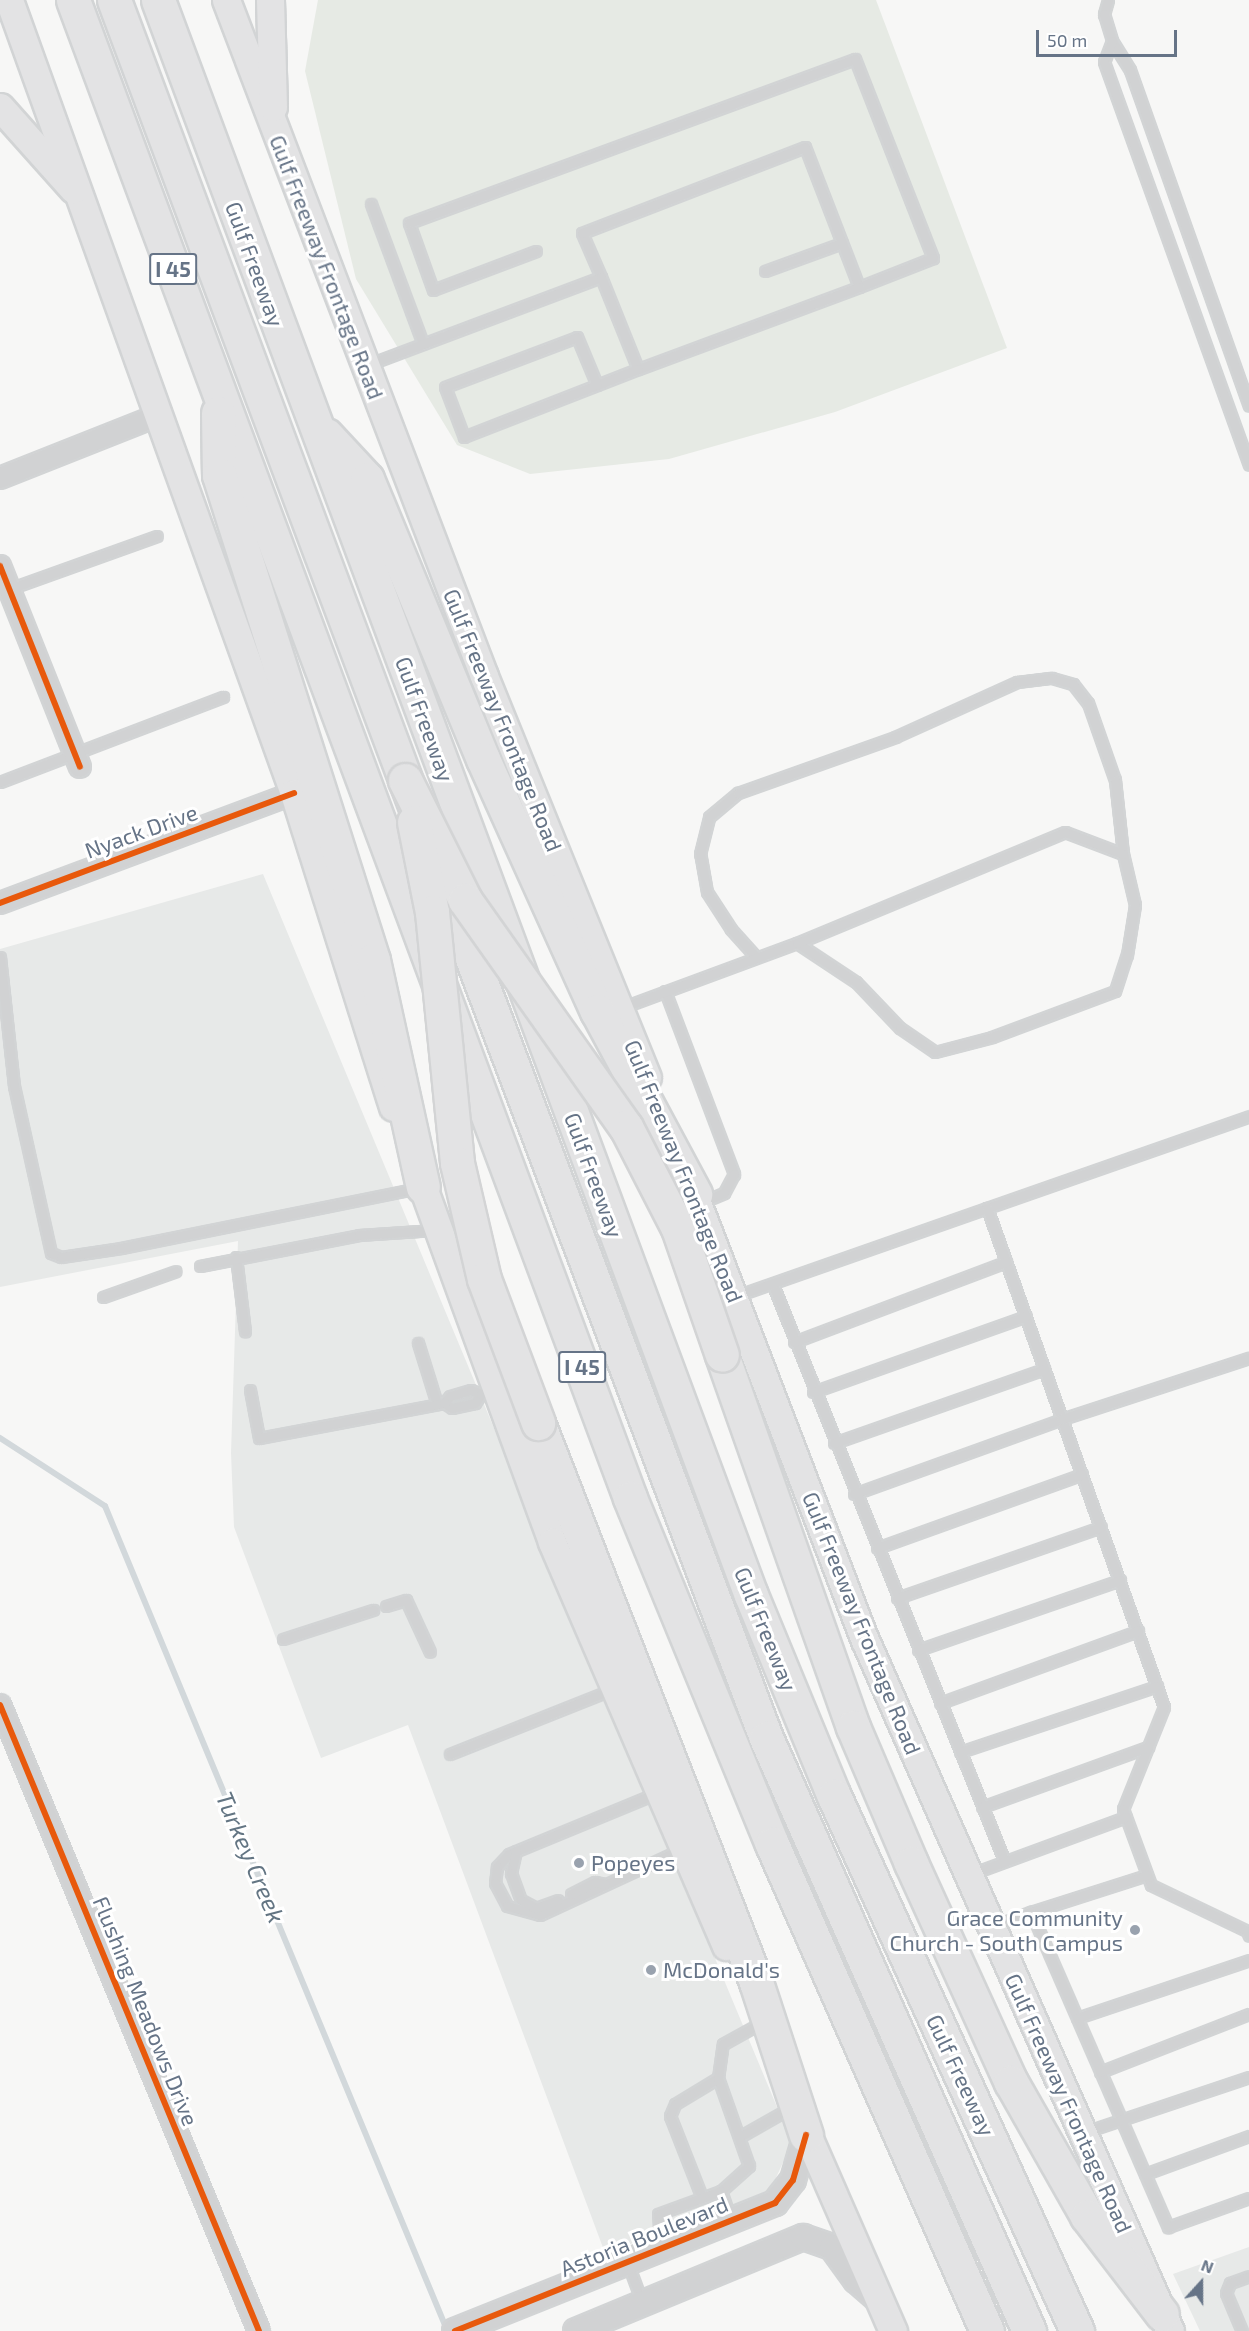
<!DOCTYPE html>
<html>
<head>
<meta charset="utf-8">
<style>
	body { margin:0 }
	#map { position:relative; width:1249px; height:2331px; overflow:hidden; background:#f7f7f6; font-family:"Exo 2",sans-serif }
	div>[style] { position:absolute }
	[style*='--x'] { left:calc(var(--x)*1px); top:calc(var(--y)*1px); width:calc(var(--w)*1px); rotate:calc(var(--a)*1deg) }
	.built>* { inset:0; background:#e7e9e8 }
	.green>* { inset:0; background:#e6eae4 }
	.stream>* { height:6px; margin:-3px; padding:0 3px; transform-origin:3px; border-radius:3px; background:#d2d8db }
	.roads { filter:drop-shadow(2px 0 #d2d4d5) drop-shadow(-2px 0 #d2d4d5) drop-shadow(0 2px #d2d4d5) drop-shadow(0 -2px #d2d4d5) }
	.service>* { height:9px; margin:-4.5px; padding:0 4.5px; transform-origin:4.5px; border-radius:4.5px; background:#d1d2d3 }
	.minor>* { height:20px; margin:-10px; padding:0 10px; transform-origin:10px; border-radius:10px; background:#d1d2d3 }
	.tertiary>* { height:24px; margin:-12px; padding:0 12px; transform-origin:12px; border-radius:12px; background:#d1d2d3 }
	.secondary>* { height:27px; margin:-13.5px; padding:0 13.5px; transform-origin:13.5px; border-radius:13.5px; background:#e3e3e4 }
	.motorway>* { height:33px; margin:-16.5px; padding:0 16.5px; transform-origin:16.5px; border-radius:16.5px; background:#e3e3e4 }
	.bridges { filter:drop-shadow(2px 0 #d3d4d5) drop-shadow(-2px 0 #d3d4d5) drop-shadow(0 2px #d3d4d5) drop-shadow(0 -2px #d3d4d5) }
	.motorway-bridge>* { height:33px; margin:-16.5px; padding:0 16.5px; transform-origin:16.5px; border-radius:16.5px; background:#e3e3e4 }
	.cycleway>* { height:6px; margin:-3px; padding:0 3px; transform-origin:3px; border-radius:3px; background:#e8590c }
	.dots>* { width:16px; height:16px; translate:-50% -50%; box-sizing:border-box; border:3px solid #fff; border-radius:50% }
	span { translate:-50% -50%; white-space:nowrap; text-align:center; line-height:1.15; -webkit-text-stroke:6px #fff; paint-order:stroke }
	.shield-label span { padding:2px 4px; background:#fff; border:2px solid; border-radius:4px; -webkit-text-stroke-width:0 }
	.shield-label { font-size:21px; color:#667487; font-weight:700 }
	.street-label { font-size:22px; color:#667487 }
	.poi-label { font-size:22px; color:#667487 }
	.left { translate:0 -50%; text-align:left }
	.right { translate:-100% -50%; text-align:right }
	.water-label { font-size:24px; color:#637583; font-style:italic }
	.north { position:absolute; left:1171px; top:2253px; width:60px; height:60px; -webkit-text-stroke:4px #fff; paint-order:stroke; rotate:21deg; font-size:16px; font-weight:700; line-height:24px; text-align:center; color:#667487 }
	.north::after { content:''; display:block; margin:auto; width:21px; height:27px; background:#667487; clip-path:polygon(50% 0,100% 100%,50% 72%,0 100%) }
	.scale { position:absolute; left:1036px; top:30px; width:141px; height:27px; box-sizing:border-box; border:3px solid #667487; border-top:0; padding-left:8px; font-size:18px; line-height:21px; white-space:nowrap; color:#667487; -webkit-text-stroke:4px #fff; paint-order:stroke }
</style>
</head>
<body>
<div id="map">
	<div class="built">
		<i style="clip-path:polygon(263px 874px,792px 2143px,768px 2195px,605px 2253px,408px 1725px,321px 1758px,234px 1527px,231px 1453px,238px 1241px,0 1287px,0 949px)"></i>
		<i style="clip-path:polygon(1249px 2247px,1249px 2331px,1200px 2331px,1173px 2274px)"></i>
	</div>
	<div class="green">
		<i style="clip-path:polygon(318px 0,876px 0,1007px 348px,835px 412px,669px 459px,530px 474px,457px 445px,356px 279px,305px 71px)"></i>
	</div>
	<div class="stream">
		<i style="--x:0;--y:1438;--w:125;--a:32.9"></i>
		<i style="--x:105;--y:1506;--w:885;--a:67.46"></i>
	</div>
	<div class="roads">
		<div class="service">
			<i style="--x:1108;--y:0;--w:15;--a:106"></i>
			<i style="--x:1104;--y:14;--w:28;--a:73"></i>
			<i style="--x:1112;--y:41;--w:34;--a:58"></i>
			<i style="--x:1130;--y:70;--w:356;--a:70.5"></i>
			<i style="--x:1112;--y:41;--w:22;--a:111"></i>
			<i style="--x:1104;--y:62;--w:428;--a:70.2"></i>
			<i style="--x:371;--y:204;--w:149;--a:69.6"></i>
			<i style="--x:536;--y:251;--w:110;--a:159.3"></i>
			<i style="--x:433;--y:290;--w:71;--a:-109.7"></i>
			<i style="--x:409;--y:223;--w:475;--a:-20.2"></i>
			<i style="--x:855;--y:59;--w:214;--a:68.6"></i>
			<i style="--x:933;--y:258;--w:79;--a:158.6"></i>
			<i style="--x:765;--y:271;--w:82;--a:-20"></i>
			<i style="--x:601;--y:277;--w:48;--a:-113.4"></i>
			<i style="--x:582;--y:233;--w:239;--a:-21.1"></i>
			<i style="--x:805;--y:147;--w:150;--a:68.9"></i>
			<i style="--x:859;--y:287;--w:236;--a:159.6"></i>
			<i style="--x:367;--y:365;--w:250;--a:-20.6"></i>
			<i style="--x:601;--y:277;--w:99;--a:68.1"></i>
			<i style="--x:638;--y:369;--w:187;--a:158.7"></i>
			<i style="--x:464;--y:437;--w:53;--a:-110.8"></i>
			<i style="--x:445;--y:387;--w:141;--a:-20.7"></i>
			<i style="--x:577;--y:337;--w:52;--a:67.4"></i>
			<i style="--x:9;--y:589;--w:157;--a:-19.7"></i>
			<i style="--x:0;--y:782;--w:239;--a:-20.9"></i>
			<i style="--x:0;--y:957;--w:130;--a:83.8"></i>
			<i style="--x:14;--y:1086;--w:171;--a:77.5"></i>
			<i style="--x:51;--y:1253;--w:11;--a:22"></i>
			<i style="--x:61;--y:1257;--w:61;--a:-8.5"></i>
			<i style="--x:121;--y:1248;--w:303;--a:-11.4"></i>
			<i style="--x:756;--y:957;--w:38;--a:-132"></i>
			<i style="--x:731;--y:929;--w:44;--a:-123"></i>
			<i style="--x:707;--y:892;--w:39;--a:-100"></i>
			<i style="--x:700;--y:854;--w:38;--a:-76"></i>
			<i style="--x:709;--y:817;--w:38;--a:-40"></i>
			<i style="--x:738;--y:793;--w:167;--a:-19.6"></i>
			<i style="--x:895;--y:737;--w:134;--a:-24.3"></i>
			<i style="--x:1017;--y:682;--w:35;--a:-7"></i>
			<i style="--x:1052;--y:678;--w:22;--a:16"></i>
			<i style="--x:1073;--y:684;--w:24;--a:52"></i>
			<i style="--x:1088;--y:703;--w:82;--a:70.7"></i>
			<i style="--x:1115;--y:780;--w:74;--a:83.8"></i>
			<i style="--x:665;--y:991;--w:196;--a:69.3"></i>
			<i style="--x:734;--y:1174;--w:21;--a:118"></i>
			<i style="--x:724;--y:1193;--w:26;--a:157"></i>
			<i style="--x:621;--y:1008;--w:188;--a:-20.3"></i>
			<i style="--x:797;--y:943;--w:71;--a:33.5"></i>
			<i style="--x:856;--y:982;--w:64;--a:46.3"></i>
			<i style="--x:900;--y:1028;--w:42;--a:34.4"></i>
			<i style="--x:935;--y:1052;--w:59;--a:-14.7"></i>
			<i style="--x:992;--y:1037;--w:131;--a:-20.5"></i>
			<i style="--x:1115;--y:991;--w:38;--a:-72"></i>
			<i style="--x:1127;--y:955;--w:51;--a:-80.9"></i>
			<i style="--x:1135;--y:905;--w:52;--a:-103.2"></i>
			<i style="--x:1123;--y:854;--w:62;--a:-159.2"></i>
			<i style="--x:1065;--y:832;--w:290;--a:157.5"></i>
			<i style="--x:987;--y:1208;--w:278;--a:-19.3"></i>
			<i style="--x:236;--y:1257;--w:75;--a:83.1"></i>
			<i style="--x:200;--y:1266;--w:162;--a:-11"></i>
			<i style="--x:359;--y:1235;--w:76;--a:-3.8"></i>
			<i style="--x:773;--y:1285;--w:620;--a:68.11"></i>
			<i style="--x:736;--y:1296;--w:266;--a:-19.3"></i>
			<i style="--x:987;--y:1208;--w:529;--a:70.47"></i>
			<i style="--x:1164;--y:1707;--w:110;--a:111.9"></i>
			<i style="--x:1123;--y:1809;--w:81;--a:69.8"></i>
			<i style="--x:1151;--y:1885;--w:106;--a:25.6"></i>
			<i style="--x:1247;--y:1931;--w:5;--a:68"></i>
			<i style="--x:103;--y:1297;--w:77;--a:-19.6"></i>
			<i style="--x:794;--y:1342;--w:227;--a:-20.7"></i>
			<i style="--x:418;--y:1343;--w:64;--a:72.7"></i>
			<i style="--x:250;--y:1390;--w:49;--a:79.4"></i>
			<i style="--x:259;--y:1438;--w:188;--a:-10.7"></i>
			<i style="--x:813;--y:1392;--w:226;--a:-19.6"></i>
			<i style="--x:481;--y:1394;--w:11;--a:124"></i>
			<i style="--x:475;--y:1403;--w:24;--a:168"></i>
			<i style="--x:452;--y:1408;--w:9;--a:-148"></i>
			<i style="--x:444;--y:1403;--w:9;--a:-49"></i>
			<i style="--x:450;--y:1396;--w:22;--a:-16"></i>
			<i style="--x:471;--y:1390;--w:11;--a:22"></i>
			<i style="--x:481;--y:1394;--w:14;--a:-17"></i>
			<i style="--x:834;--y:1443;--w:223;--a:-19.4"></i>
			<i style="--x:854;--y:1494;--w:221;--a:-19.8"></i>
			<i style="--x:1062;--y:1419;--w:197;--a:-18.1"></i>
			<i style="--x:877;--y:1548;--w:218;--a:-19.8"></i>
			<i style="--x:897;--y:1598;--w:216;--a:-19.2"></i>
			<i style="--x:386;--y:1606;--w:21;--a:-17"></i>
			<i style="--x:406;--y:1600;--w:57;--a:65.2"></i>
			<i style="--x:283;--y:1639;--w:95;--a:-17.9"></i>
			<i style="--x:918;--y:1650;--w:214;--a:-19.1"></i>
			<i style="--x:940;--y:1703;--w:211;--a:-20"></i>
			<i style="--x:960;--y:1752;--w:208;--a:-18.5"></i>
			<i style="--x:450;--y:1754;--w:175;--a:-21.7"></i>
			<i style="--x:657;--y:1793;--w:160;--a:157.6"></i>
			<i style="--x:509;--y:1854;--w:18;--a:133"></i>
			<i style="--x:497;--y:1867;--w:16;--a:97"></i>
			<i style="--x:495;--y:1883;--w:26;--a:62"></i>
			<i style="--x:507;--y:1906;--w:34;--a:15"></i>
			<i style="--x:540;--y:1915;--w:157;--a:-24.9"></i>
			<i style="--x:982;--y:1807;--w:177;--a:-19.9"></i>
			<i style="--x:516;--y:1851;--w:23;--a:103"></i>
			<i style="--x:511;--y:1873;--w:29;--a:70"></i>
			<i style="--x:521;--y:1900;--w:17;--a:28"></i>
			<i style="--x:536;--y:1908;--w:23;--a:-20"></i>
			<i style="--x:971;--y:1874;--w:165;--a:-20.2"></i>
			<i style="--x:1147;--y:1875;--w:122;--a:162.3"></i>
			<i style="--x:1031;--y:1912;--w:344;--a:66.5"></i>
			<i style="--x:1168;--y:2227;--w:86;--a:-19.7"></i>
			<i style="--x:571;--y:1894;--w:27;--a:-27"></i>
			<i style="--x:595;--y:1882;--w:10;--a:11"></i>
			<i style="--x:994;--y:1926;--w:40;--a:-21"></i>
			<i style="--x:1077;--y:2018;--w:182;--a:-18.6"></i>
			<i style="--x:1100;--y:2072;--w:160;--a:-21.3"></i>
			<i style="--x:1085;--y:2132;--w:173;--a:-18.5"></i>
			<i style="--x:741;--y:2136;--w:59;--a:-29.6"></i>
			<i style="--x:1145;--y:2174;--w:111;--a:-20.1"></i>
			<i style="--x:701;--y:2195;--w:85;--a:-111.4"></i>
			<i style="--x:670;--y:2116;--w:13;--a:-67"></i>
			<i style="--x:675;--y:2104;--w:50;--a:-31.2"></i>
			<i style="--x:731;--y:2220;--w:31;--a:-109"></i>
			<i style="--x:721;--y:2191;--w:38;--a:-42"></i>
			<i style="--x:749;--y:2166;--w:93;--a:-109.4"></i>
			<i style="--x:718;--y:2078;--w:34;--a:-82"></i>
			<i style="--x:723;--y:2044;--w:41;--a:-29.1"></i>
			<i style="--x:660;--y:2247;--w:33;--a:-93"></i>
			<i style="--x:658;--y:2214;--w:67;--a:-20.1"></i>
			<i style="--x:628;--y:2264;--w:40;--a:69.8"></i>
			<i style="--x:1242;--y:2331;--w:41;--a:-112.8"></i>
			<i style="--x:1226;--y:2293;--w:11;--a:-68"></i>
			<i style="--x:1230;--y:2283;--w:20;--a:-20"></i>
		</div>
		<div class="minor">
			<i style="--x:0;--y:478;--w:171;--a:-21.6"></i>
			<i style="--x:0;--y:566;--w:216;--a:68.3"></i>
			<i style="--x:0;--y:903;--w:314;--a:-20.5"></i>
			<i style="--x:0;--y:1705;--w:677;--a:67.52"></i>
		</div>
		<div class="tertiary">
			<i style="--x:455;--y:2331;--w:345;--a:-21.8"></i>
			<i style="--x:775;--y:2203;--w:29;--a:-52"></i>
			<i style="--x:793;--y:2180;--w:47;--a:-73.9"></i>
			<i style="--x:576;--y:2331;--w:246;--a:-22.5"></i>
			<i style="--x:803;--y:2237;--w:31;--a:19"></i>
			<i style="--x:832;--y:2247;--w:41;--a:54"></i>
			<i style="--x:856;--y:2280;--w:32;--a:41"></i>
		</div>
		<div class="secondary">
			<i style="--x:9;--y:0;--w:843;--a:70.23"></i>
			<i style="--x:294;--y:793;--w:329;--a:72.5"></i>
			<i style="--x:226;--y:0;--w:724;--a:69.11"></i>
			<i style="--x:484;--y:676;--w:433;--a:67.9"></i>
			<i style="--x:270;--y:0;--w:107;--a:88.4"></i>
			<i style="--x:0;--y:107;--w:110;--a:48.3"></i>
			<i style="--x:416;--y:1168;--w:398;--a:70"></i>
			<i style="--x:552;--y:1542;--w:440;--a:66.7"></i>
			<i style="--x:687;--y:1177;--w:496;--a:69"></i>
			<i style="--x:865;--y:1640;--w:755;--a:66.18"></i>
			<i style="--x:799;--y:2116;--w:235;--a:66.4"></i>
		</div>
		<div class="motorway">
			<i style="--x:73;--y:0;--w:1598;--a:69.6"></i>
			<i style="--x:630;--y:1498;--w:374;--a:67.7"></i>
			<i style="--x:772;--y:1844;--w:532;--a:66.18"></i>
			<i style="--x:114;--y:0;--w:863;--a:69.51"></i>
			<i style="--x:158;--y:0;--w:1702;--a:69.61"></i>
			<i style="--x:751;--y:1595;--w:217;--a:67.6"></i>
			<i style="--x:834;--y:1796;--w:588;--a:65.57"></i>
			<i style="--x:218;--y:413;--w:62;--a:89.1"></i>
			<i style="--x:219;--y:475;--w:509;--a:72.38"></i>
			<i style="--x:373;--y:960;--w:232;--a:77.6"></i>
			<i style="--x:326;--y:435;--w:60;--a:47"></i>
			<i style="--x:367;--y:479;--w:303;--a:67.5"></i>
			<i style="--x:483;--y:759;--w:277;--a:65.7"></i>
			<i style="--x:597;--y:1011;--w:208;--a:61.8"></i>
			<i style="--x:441;--y:876;--w:921;--a:69.34"></i>
			<i style="--x:766;--y:1738;--w:649;--a:66.08"></i>
			<i style="--x:722;--y:1355;--w:394;--a:70.6"></i>
			<i style="--x:853;--y:1727;--w:148;--a:66.9"></i>
			<i style="--x:911;--y:1863;--w:241;--a:65.5"></i>
			<i style="--x:1011;--y:2082;--w:154;--a:60.4"></i>
			<i style="--x:1087;--y:2216;--w:123;--a:52.6"></i>
			<i style="--x:538;--y:1423;--w:600;--a:68.7"></i>
			<i style="--x:756;--y:1982;--w:161;--a:71.9"></i>
		</div>
	</div>
	<div class="bridges">
		<div class="motorway-bridge">
			<i style="--x:405;--y:780;--w:134;--a:63.4"></i>
			<i style="--x:465;--y:900;--w:278;--a:54.7"></i>
			<i style="--x:626;--y:1127;--w:114;--a:62.8"></i>
			<i style="--x:678;--y:1228;--w:134;--a:70.9"></i>
			<i style="--x:414;--y:822;--w:92;--a:78.7"></i>
			<i style="--x:432;--y:912;--w:252;--a:84.3"></i>
			<i style="--x:457;--y:1163;--w:119;--a:76.9"></i>
			<i style="--x:484;--y:1279;--w:154;--a:69.4"></i>
		</div>
	</div>
	<div class="cycleway">
		<i style="--x:0;--y:566;--w:216;--a:68.3"></i>
		<i style="--x:0;--y:903;--w:314;--a:-20.5"></i>
		<i style="--x:0;--y:1705;--w:677;--a:67.52"></i>
		<i style="--x:455;--y:2331;--w:345;--a:-21.8"></i>
		<i style="--x:775;--y:2203;--w:29;--a:-52"></i>
		<i style="--x:793;--y:2180;--w:47;--a:-73.9"></i>
	</div>
	<div class="dots">
		<i style="left:579px;top:1863px;background:#99a2ae"></i>
		<i style="left:1135px;top:1930px;background:#99a2ae"></i>
		<i style="left:651px;top:1970px;background:#99a2ae"></i>
	</div>
	<div class="shield-label">
		<span style="left:173px;top:269px">I 45</span>
		<span style="left:582px;top:1367px">I 45</span>
	</div>
	<div class="street-label">
		<span style="left:255px;top:264px;rotate:70deg">Gulf Freeway</span>
		<span style="left:327px;top:267px;rotate:69deg">Gulf Freeway Frontage Road</span>
		<span style="left:425px;top:719px;rotate:70deg">Gulf Freeway</span>
		<span style="left:503px;top:720px;rotate:68deg">Gulf Freeway Frontage Road</span>
		<span style="left:141px;top:831px;rotate:-20deg">Nyack Drive</span>
		<span style="left:684px;top:1171px;rotate:68deg">Gulf Freeway Frontage Road</span>
		<span style="left:594px;top:1175px;rotate:70deg">Gulf Freeway</span>
		<span style="left:862px;top:1623px;rotate:68deg">Gulf Freeway Frontage Road</span>
		<span style="left:766px;top:1629px;rotate:68deg">Gulf Freeway</span>
		<span style="left:146px;top:2011px;rotate:68deg">Flushing Meadows Drive</span>
		<span style="left:961px;top:2075px;rotate:65deg">Gulf Freeway</span>
		<span style="left:1069px;top:2103px;rotate:66deg">Gulf Freeway Frontage Road</span>
		<span style="left:644px;top:2236px;rotate:-22deg">Astoria Boulevard</span>
	</div>
	<div class="poi-label">
		<span class="left" style="left:591px;top:1863px">Popeyes</span>
		<span class="right" style="left:1123px;top:1930px">Grace Community<br>Church - South Campus</span>
		<span class="left" style="left:663px;top:1970px">McDonald's</span>
	</div>
	<div class="water-label">
		<span style="left:251px;top:1857px;rotate:67deg">Turkey Creek</span>
	</div>
	<div class="north">N</div>
	<div class="scale">50 m</div>
</div>
</body>
</html>
